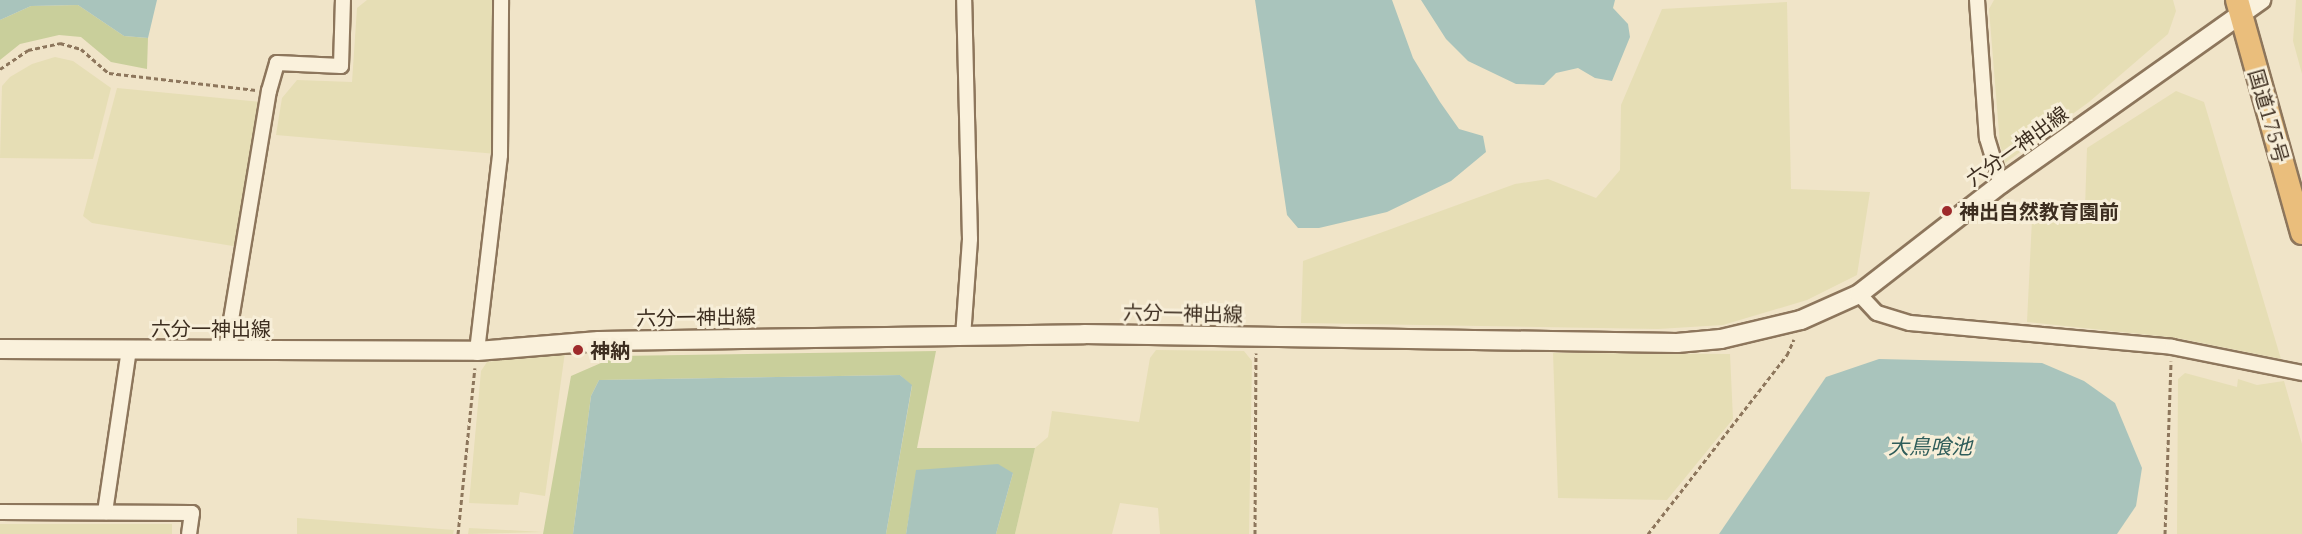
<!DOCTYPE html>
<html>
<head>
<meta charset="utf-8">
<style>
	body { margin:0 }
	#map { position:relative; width:2302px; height:534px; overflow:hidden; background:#f0e4c8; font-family:"IBM Plex Serif","Noto Sans JP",serif }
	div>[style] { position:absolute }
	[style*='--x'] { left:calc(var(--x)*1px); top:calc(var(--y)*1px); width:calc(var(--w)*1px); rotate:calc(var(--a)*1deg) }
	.farmland>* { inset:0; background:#e6deb5; transform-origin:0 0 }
	.green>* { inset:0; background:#c9cf9b }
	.water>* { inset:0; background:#a9c4bc }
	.path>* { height:3px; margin-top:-1.5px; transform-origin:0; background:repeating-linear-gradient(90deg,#8d765c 0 4.5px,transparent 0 7.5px) }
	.roads { filter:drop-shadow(2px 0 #8d765c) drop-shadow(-2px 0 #8d765c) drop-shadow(0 2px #8d765c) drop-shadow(0 -2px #8d765c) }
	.minor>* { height:14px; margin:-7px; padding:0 7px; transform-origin:7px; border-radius:7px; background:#faf1dc }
	.secondary>* { height:18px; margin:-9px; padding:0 9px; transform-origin:9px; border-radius:9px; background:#faf1dc }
	.trunk>* { height:22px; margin:-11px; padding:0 11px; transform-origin:11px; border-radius:11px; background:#eabe7c }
	.dots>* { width:16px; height:16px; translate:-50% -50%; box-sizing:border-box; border:3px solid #f7eed8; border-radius:50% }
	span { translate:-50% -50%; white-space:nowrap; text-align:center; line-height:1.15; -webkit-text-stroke:6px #f7eed8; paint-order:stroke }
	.street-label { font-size:20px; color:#3d2e20 }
	.poi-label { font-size:20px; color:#3d2e20; font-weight:700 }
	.left { translate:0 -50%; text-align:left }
	.water-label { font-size:21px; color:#2f5d5a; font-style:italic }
</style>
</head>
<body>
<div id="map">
	<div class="farmland">
		<i style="clip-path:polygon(367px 0,495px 0,497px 154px,276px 135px,282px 98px,297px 80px,352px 82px,357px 8px)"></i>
		<i style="clip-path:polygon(1994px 0,2173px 0,2176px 11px,2168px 34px,2089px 102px,2005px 163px,2000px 145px,1989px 9px)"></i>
		<i style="clip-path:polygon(2296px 0,2302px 0,2302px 74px,2293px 41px)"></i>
		<i style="clip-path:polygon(1787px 2px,1791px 189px,1870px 192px,1857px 275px,1807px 300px,1723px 325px,1658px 329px,1301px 323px,1303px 261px,1515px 184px,1548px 179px,1596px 198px,1620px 170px,1621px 105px,1662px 9px)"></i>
		<i style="clip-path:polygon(55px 57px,73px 61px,111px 88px,93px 159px,0 158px,2px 86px,10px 77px,32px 64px)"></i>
		<i style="clip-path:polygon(117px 88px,261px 102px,239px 247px,92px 223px,83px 216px)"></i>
		<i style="clip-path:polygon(2176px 91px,2204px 102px,2281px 359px,2177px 338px,2027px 322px,2032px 219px,2085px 208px,2087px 148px)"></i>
		<i style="clip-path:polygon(1156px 350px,1244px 351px,1252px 361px,1249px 534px,1160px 534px,1158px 508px,1120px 503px,1112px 534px,1015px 534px,1035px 448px,1048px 437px,1052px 411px,1139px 422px,1150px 358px)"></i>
		<i style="clip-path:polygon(565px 352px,545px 496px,520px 492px,518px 505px,469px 503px,481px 371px,487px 362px)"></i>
		<i style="clip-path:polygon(1553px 353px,1730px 354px,1733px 419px,1667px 500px,1558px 498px)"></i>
		<i style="clip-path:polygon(2185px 373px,2237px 387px,2238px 379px,2257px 385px,2284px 381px,2302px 444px,2302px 534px,2177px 534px,2178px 379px)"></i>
		<i style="clip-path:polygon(297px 518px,454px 530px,453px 534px,297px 534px)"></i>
		<i style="left:0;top:524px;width:172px;height:10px"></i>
		<i style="clip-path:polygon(469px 528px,543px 532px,468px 534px)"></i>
	</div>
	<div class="green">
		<i style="clip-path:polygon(78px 5px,124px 36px,148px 38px,147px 69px,111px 62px,81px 37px,59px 35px,20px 44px,0 60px,0 20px,31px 6px)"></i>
		<i style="clip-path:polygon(936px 351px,917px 448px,1035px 448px,1015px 534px,996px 534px,1013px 473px,917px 470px,906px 534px,886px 534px,912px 386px,900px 375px,599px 380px,591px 396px,573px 534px,543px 534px,571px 376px,617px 356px)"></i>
	</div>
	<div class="water">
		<i style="clip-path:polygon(0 0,157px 0,148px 38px,124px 36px,78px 5px,31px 6px,0 20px)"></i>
		<i style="clip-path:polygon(1255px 0,1392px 0,1413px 58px,1440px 102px,1459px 129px,1483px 136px,1486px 152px,1451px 181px,1387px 212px,1319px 228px,1298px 228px,1287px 215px)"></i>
		<i style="clip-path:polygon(1421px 0,1615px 0,1613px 8px,1628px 24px,1630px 37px,1612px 81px,1595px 78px,1578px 68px,1556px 73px,1544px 85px,1516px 84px,1468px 61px,1446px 39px)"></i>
		<i style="clip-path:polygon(1879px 359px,2042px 363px,2084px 381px,2115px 403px,2142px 468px,2136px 506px,2117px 534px,1719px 534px,1826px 377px)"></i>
		<i style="clip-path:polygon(900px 375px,912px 385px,886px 534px,573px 534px,591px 396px,599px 380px)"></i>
		<i style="clip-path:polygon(998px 464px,1013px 473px,996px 534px,906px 534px,916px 470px)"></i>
	</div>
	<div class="path">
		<i style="--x:0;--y:69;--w:34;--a:-34"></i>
		<i style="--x:28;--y:50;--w:33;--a:-12"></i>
		<i style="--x:60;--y:43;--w:22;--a:16"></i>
		<i style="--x:81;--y:49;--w:37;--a:41"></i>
		<i style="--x:109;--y:73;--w:149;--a:6.6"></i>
		<i style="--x:458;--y:534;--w:167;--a:-84.2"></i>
		<i style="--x:1255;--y:534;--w:181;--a:-89.7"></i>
		<i style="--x:1648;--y:534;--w:227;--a:-52.2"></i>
		<i style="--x:1787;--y:355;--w:17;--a:-66"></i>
		<i style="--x:2165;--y:534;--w:173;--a:-88"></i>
	</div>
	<div class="roads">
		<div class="minor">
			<i style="--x:1977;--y:0;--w:138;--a:85.9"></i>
			<i style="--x:1987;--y:138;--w:48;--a:73.1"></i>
			<i style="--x:1859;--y:294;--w:26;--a:47"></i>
			<i style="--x:1877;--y:313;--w:34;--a:17"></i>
			<i style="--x:1910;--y:323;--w:263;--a:5.2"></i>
			<i style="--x:2172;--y:347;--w:133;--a:11.3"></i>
			<i style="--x:963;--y:337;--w:98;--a:-85.9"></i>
			<i style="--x:970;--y:239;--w:239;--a:-91.4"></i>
			<i style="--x:226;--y:350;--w:263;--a:-80.6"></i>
			<i style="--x:269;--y:91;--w:29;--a:-74"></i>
			<i style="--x:277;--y:63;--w:64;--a:2.7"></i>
			<i style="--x:341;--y:66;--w:66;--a:-88.3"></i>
			<i style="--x:477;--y:351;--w:197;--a:-83.3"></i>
			<i style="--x:500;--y:155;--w:155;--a:-89.6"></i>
			<i style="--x:0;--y:512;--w:192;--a:0.3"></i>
			<i style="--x:192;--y:513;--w:21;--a:98"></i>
			<i style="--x:105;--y:512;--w:164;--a:-81.6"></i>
		</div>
		<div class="secondary">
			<i style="--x:0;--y:349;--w:477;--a:0.2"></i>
			<i style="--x:477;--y:351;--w:122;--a:-4.7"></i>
			<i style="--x:599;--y:341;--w:485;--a:-0.8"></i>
			<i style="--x:1084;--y:334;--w:593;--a:0.87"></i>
			<i style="--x:1677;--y:343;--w:44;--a:-5.2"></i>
			<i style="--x:1721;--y:339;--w:82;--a:-13.4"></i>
			<i style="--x:1801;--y:320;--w:64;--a:-24.1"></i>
			<i style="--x:1859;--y:294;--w:180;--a:-37.8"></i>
			<i style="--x:2001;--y:184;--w:319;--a:-35.3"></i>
		</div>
		<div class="trunk">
			<i style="--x:2237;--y:0;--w:242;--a:74.4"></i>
		</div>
	</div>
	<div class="dots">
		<i style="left:1947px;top:211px;background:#9e2a2b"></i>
		<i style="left:578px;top:350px;background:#9e2a2b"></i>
	</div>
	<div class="street-label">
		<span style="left:2269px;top:116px;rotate:74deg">国道175号</span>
		<span style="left:2017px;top:146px;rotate:-36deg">六分一神出線</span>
		<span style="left:1183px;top:313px;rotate:1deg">六分一神出線</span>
		<span style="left:696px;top:317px;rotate:-1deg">六分一神出線</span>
		<span style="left:211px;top:328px">六分一神出線</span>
	</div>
	<div class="poi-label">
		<span class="left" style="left:1959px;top:211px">神出自然教育園前</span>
		<span class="left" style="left:590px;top:350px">神納</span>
	</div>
	<div class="water-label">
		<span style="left:1930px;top:446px">大鳥喰池</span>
	</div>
</div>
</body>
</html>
